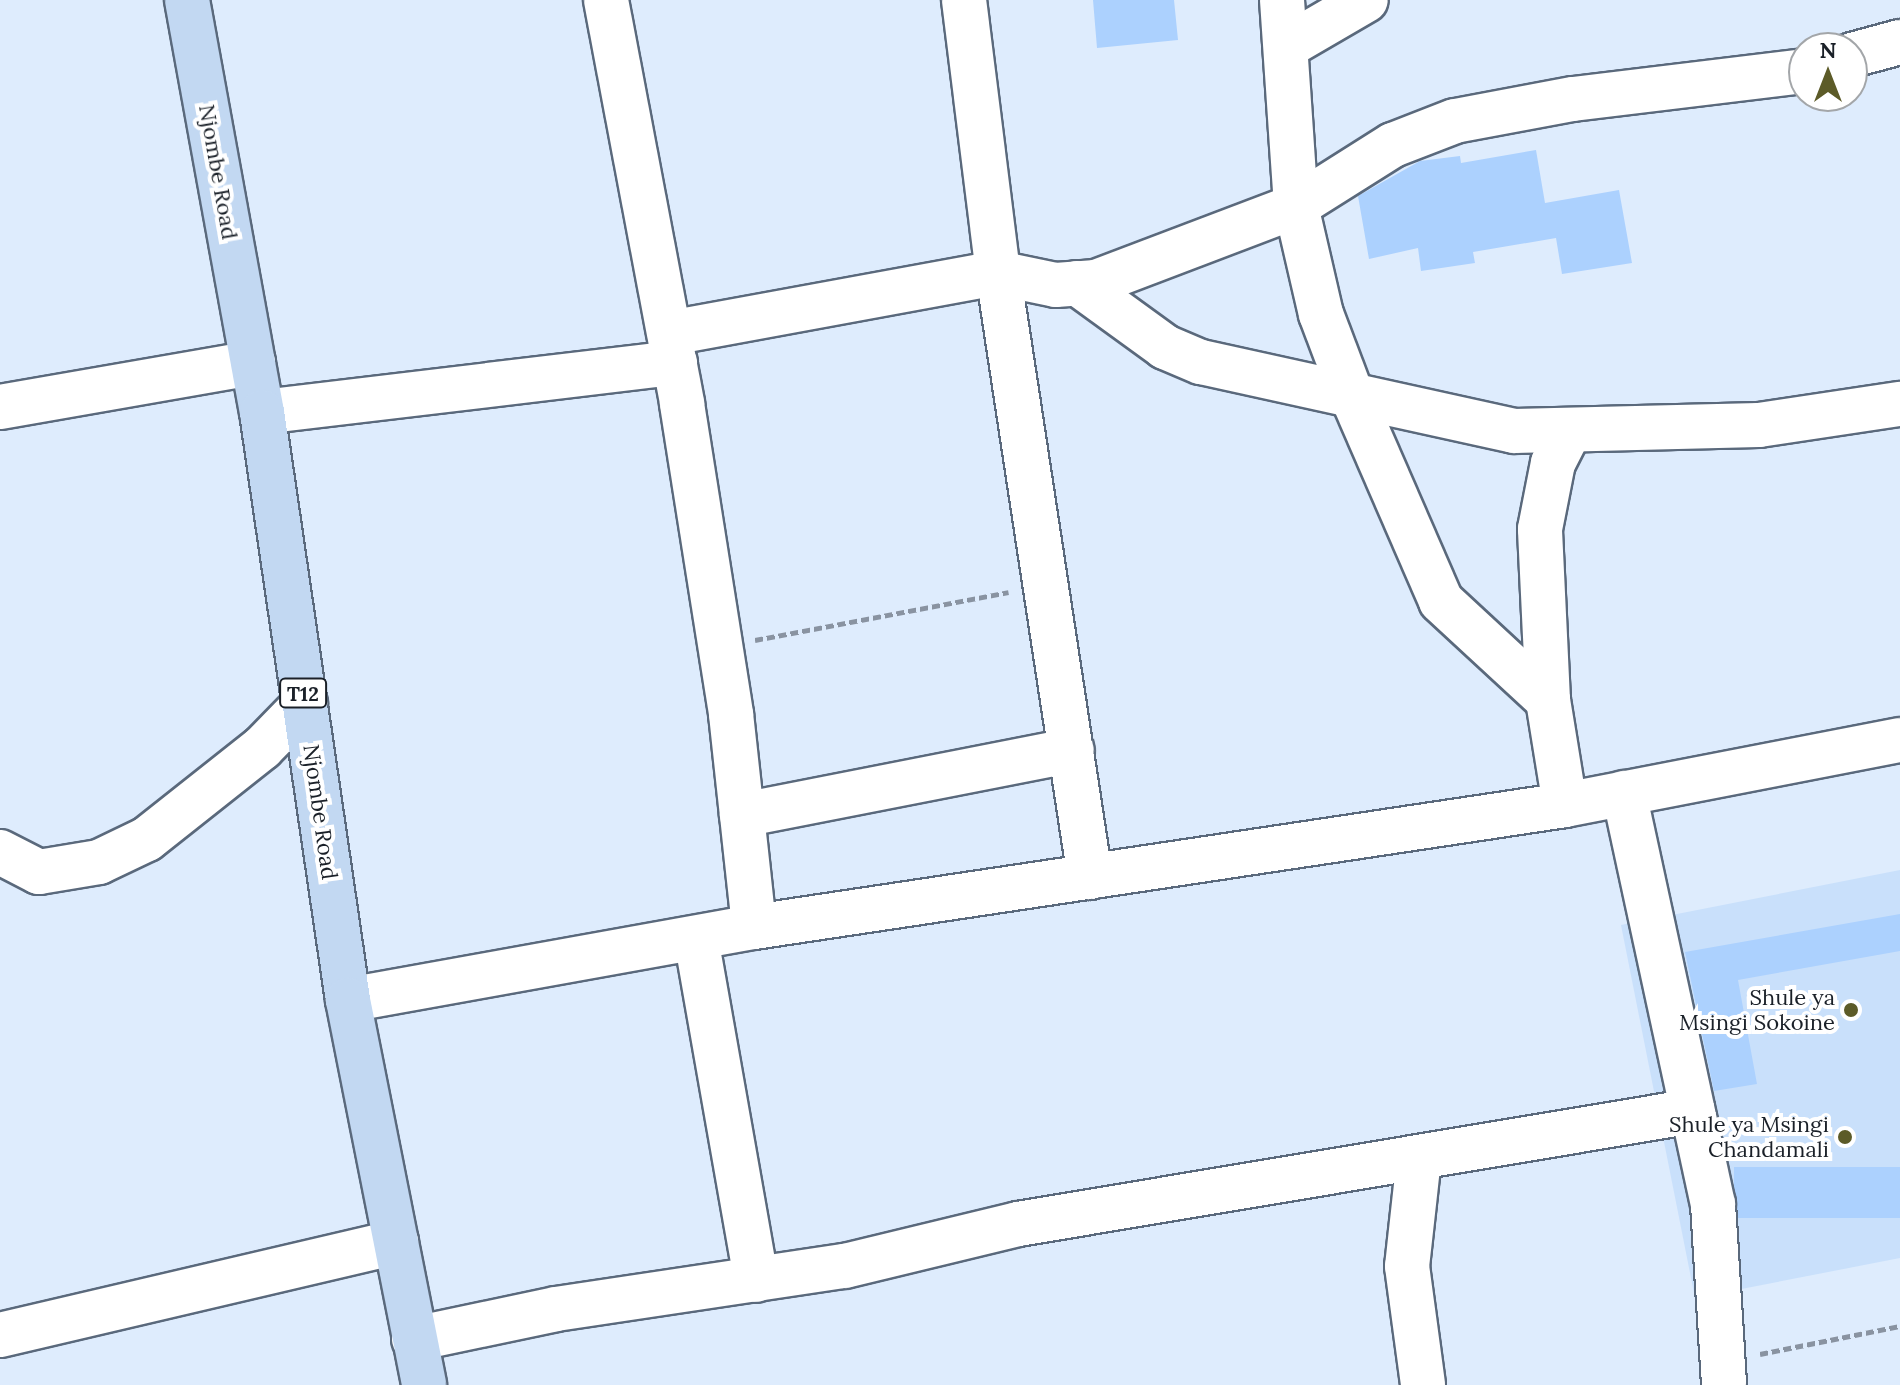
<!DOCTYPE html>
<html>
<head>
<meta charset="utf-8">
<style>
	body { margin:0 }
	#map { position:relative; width:1900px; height:1385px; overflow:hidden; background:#deecfd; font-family:Lora,serif }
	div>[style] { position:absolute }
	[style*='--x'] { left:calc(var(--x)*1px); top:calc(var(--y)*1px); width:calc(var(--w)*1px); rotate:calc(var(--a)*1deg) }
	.built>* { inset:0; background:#c9e0fb }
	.building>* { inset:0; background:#acd1fe; transform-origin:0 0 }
	.path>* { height:5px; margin-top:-2.5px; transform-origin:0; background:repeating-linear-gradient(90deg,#8993a1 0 8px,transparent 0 12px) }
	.roads { filter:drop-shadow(2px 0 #5a697c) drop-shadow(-2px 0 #5a697c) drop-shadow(0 2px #5a697c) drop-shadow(0 -2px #5a697c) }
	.minor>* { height:44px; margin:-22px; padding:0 22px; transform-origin:22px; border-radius:22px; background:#fff }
	.highway>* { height:44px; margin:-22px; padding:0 22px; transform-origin:22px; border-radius:22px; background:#c2d8f2 }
	.dots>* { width:22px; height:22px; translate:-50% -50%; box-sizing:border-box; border:4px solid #fff; border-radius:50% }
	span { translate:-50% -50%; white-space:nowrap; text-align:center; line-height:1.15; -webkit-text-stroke:8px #fff; paint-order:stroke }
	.shield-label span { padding:2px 6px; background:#fff; border:2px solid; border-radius:6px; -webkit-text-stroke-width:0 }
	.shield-label { font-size:20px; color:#1a2028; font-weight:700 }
	.street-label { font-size:22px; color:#1a2028 }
	.poi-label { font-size:22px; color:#1a2028 }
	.right { translate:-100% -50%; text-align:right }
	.north { position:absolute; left:1788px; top:32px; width:80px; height:80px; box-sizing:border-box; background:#fff; border:2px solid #a3a6a9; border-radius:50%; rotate:0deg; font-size:22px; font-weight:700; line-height:32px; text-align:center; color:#1a2028 }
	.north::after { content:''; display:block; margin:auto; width:28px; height:36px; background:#5c5b28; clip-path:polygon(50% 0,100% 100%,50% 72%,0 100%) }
</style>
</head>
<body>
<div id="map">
	<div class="built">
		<i style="clip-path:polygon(1900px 870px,1900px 1258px,1695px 1298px,1621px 925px)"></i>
	</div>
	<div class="building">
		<i style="clip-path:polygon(1093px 0,1174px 0,1178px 40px,1097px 48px)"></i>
		<i style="clip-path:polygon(1536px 150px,1545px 203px,1619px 190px,1632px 263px,1562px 274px,1556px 238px,1473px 252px,1475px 263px,1421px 271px,1418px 248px,1369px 259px,1358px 196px,1420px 161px,1460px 156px,1461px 163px)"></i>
		<i style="clip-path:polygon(1900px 914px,1900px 951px,1738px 980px,1757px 1084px,1714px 1091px,1685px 952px)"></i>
		<i style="left:1900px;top:1167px;width:51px;height:166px;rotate:90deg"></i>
	</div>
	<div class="path">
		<i style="--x:755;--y:640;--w:258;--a:-10.7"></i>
		<i style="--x:1760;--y:1354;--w:143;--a:-11.3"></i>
	</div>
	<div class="roads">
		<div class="minor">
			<i style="--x:606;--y:0;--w:411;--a:79.3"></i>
			<i style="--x:682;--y:404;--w:314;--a:81"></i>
			<i style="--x:731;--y:714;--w:214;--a:83.8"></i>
			<i style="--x:964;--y:0;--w:275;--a:82.9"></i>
			<i style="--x:998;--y:273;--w:611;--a:81.34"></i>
			<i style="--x:1282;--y:0;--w:206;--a:86.1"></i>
			<i style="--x:1296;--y:206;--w:111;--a:77"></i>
			<i style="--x:1321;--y:314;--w:88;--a:69.3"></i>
			<i style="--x:1352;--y:396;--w:223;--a:66.5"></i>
			<i style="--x:1441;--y:601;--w:146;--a:42.8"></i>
			<i style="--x:1287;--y:46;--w:91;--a:-30.2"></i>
			<i style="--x:1852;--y:55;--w:50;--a:-15.2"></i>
			<i style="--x:1077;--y:283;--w:109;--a:36"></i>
			<i style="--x:1165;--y:347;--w:39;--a:23"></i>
			<i style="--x:1201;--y:362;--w:321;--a:12.4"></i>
			<i style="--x:1514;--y:431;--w:245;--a:-1.4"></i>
			<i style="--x:1759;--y:425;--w:143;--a:-8.5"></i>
			<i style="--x:670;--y:333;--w:333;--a:-10.4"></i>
			<i style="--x:998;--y:273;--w:59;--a:11.7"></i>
			<i style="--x:1056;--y:285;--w:40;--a:-4.3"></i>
			<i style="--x:1096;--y:282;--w:214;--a:-20.8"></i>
			<i style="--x:1296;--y:206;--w:115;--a:-32.2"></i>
			<i style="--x:1393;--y:145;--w:66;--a:-21.2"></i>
			<i style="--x:1455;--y:121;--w:120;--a:-10.6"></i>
			<i style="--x:1573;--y:99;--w:233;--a:-6.9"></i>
			<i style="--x:0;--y:407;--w:257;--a:-9.9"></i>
			<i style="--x:262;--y:412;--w:416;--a:-6.8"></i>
			<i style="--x:1624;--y:793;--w:421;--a:77.8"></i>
			<i style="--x:1713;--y:1204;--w:181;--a:86.5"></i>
			<i style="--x:1565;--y:805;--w:106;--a:-99.2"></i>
			<i style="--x:1548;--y:700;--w:171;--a:-92.7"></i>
			<i style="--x:1540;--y:529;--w:67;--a:-78.9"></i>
			<i style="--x:1553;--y:463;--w:34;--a:-63"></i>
			<i style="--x:742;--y:815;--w:336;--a:-11.1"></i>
			<i style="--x:0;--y:852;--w:44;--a:27.1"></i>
			<i style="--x:39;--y:872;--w:61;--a:-9.5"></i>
			<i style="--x:99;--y:862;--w:53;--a:-25.6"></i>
			<i style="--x:147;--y:839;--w:147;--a:-38.4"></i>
			<i style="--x:262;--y:748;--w:62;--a:-45.7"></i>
			<i style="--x:696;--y:938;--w:347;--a:80"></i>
			<i style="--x:348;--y:1000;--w:413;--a:-10.2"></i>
			<i style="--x:754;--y:927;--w:820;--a:-8.55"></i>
			<i style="--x:1565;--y:805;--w:341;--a:-11"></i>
			<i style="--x:1419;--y:1158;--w:109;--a:96.3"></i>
			<i style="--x:1407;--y:1266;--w:120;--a:82.3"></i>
			<i style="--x:0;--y:1335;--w:407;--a:-13.2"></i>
			<i style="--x:414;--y:1339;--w:145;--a:-11.9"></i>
			<i style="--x:556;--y:1309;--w:292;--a:-8.5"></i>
			<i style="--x:845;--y:1266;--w:178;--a:-13.6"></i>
			<i style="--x:1018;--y:1224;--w:684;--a:-9.5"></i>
		</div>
		<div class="highway">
			<i style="--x:187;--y:0;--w:419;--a:79.7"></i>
			<i style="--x:262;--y:412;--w:594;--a:81.68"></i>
			<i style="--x:348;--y:1000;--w:392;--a:78.8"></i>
		</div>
	</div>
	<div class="dots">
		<i style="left:1851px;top:1010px;background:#5c5b28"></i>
		<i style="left:1845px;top:1137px;background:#5c5b28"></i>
	</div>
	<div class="shield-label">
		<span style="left:303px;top:693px">T12</span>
	</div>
	<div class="street-label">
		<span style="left:218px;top:172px;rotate:80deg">Njombe Road</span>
		<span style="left:320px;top:812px;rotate:82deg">Njombe Road</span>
	</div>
	<div class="poi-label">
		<span class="right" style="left:1835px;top:1010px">Shule ya<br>Msingi Sokoine</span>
		<span class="right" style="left:1829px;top:1137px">Shule ya Msingi<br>Chandamali</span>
	</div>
	<div class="north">N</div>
</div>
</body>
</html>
